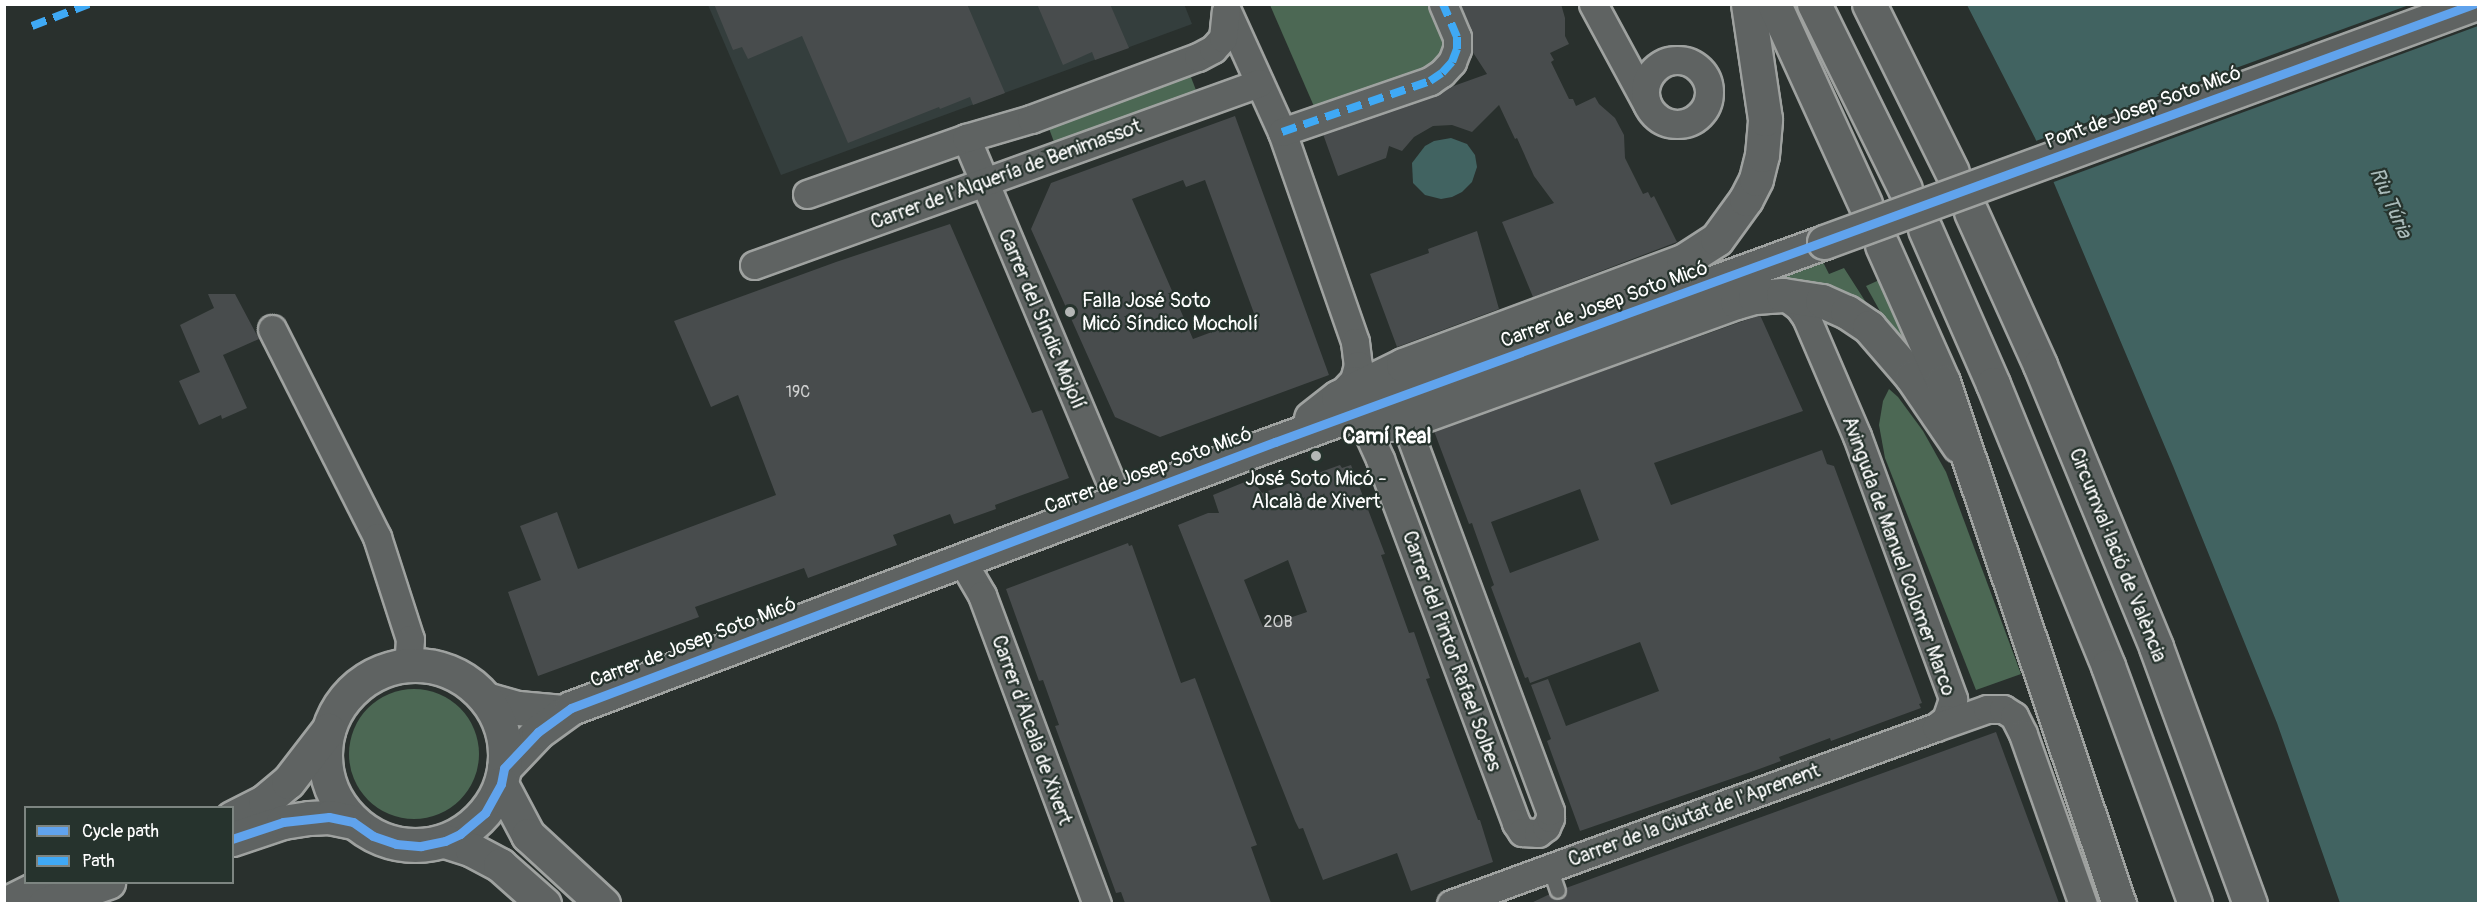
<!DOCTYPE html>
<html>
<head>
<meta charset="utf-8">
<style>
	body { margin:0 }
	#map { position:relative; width:2483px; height:908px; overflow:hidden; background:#29302d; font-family:Pangolin,sans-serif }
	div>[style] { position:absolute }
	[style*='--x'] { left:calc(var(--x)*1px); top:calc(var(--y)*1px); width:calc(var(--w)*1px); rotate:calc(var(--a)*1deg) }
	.built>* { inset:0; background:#343e3d }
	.green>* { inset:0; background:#4c6854; transform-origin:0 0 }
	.round { border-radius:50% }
	.water>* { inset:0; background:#416361 }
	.pier>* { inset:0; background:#29302d }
	.building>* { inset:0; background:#484c4d }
	.roads { filter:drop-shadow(2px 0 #9fa2a0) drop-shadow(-2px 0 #9fa2a0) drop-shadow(0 2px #9fa2a0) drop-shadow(0 -2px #9fa2a0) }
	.lane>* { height:14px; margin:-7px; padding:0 7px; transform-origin:7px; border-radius:7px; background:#5f6362 }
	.street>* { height:27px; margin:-13.5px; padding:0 13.5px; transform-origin:13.5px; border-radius:13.5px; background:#5f6362 }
	.street>.ring { margin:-13.5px; padding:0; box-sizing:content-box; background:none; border:27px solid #5f6362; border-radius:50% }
	.secondary>* { height:33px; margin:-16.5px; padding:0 16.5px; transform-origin:16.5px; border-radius:16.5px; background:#5f6362 }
	.primary>* { height:33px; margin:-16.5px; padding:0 16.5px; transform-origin:16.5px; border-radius:16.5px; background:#5f6362 }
	.primary>.ring { margin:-16.5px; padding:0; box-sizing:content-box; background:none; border:33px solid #5f6362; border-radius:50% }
	.highway>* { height:33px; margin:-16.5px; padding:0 16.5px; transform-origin:16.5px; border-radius:16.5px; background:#5f6362 }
	.bridges { filter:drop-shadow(2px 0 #9fa2a0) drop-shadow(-2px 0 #9fa2a0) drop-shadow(0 2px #9fa2a0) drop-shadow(0 -2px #9fa2a0) }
	.secondary-bridge>* { height:33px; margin:-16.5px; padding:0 16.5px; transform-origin:16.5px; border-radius:16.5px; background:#5f6362 }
	.quiet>* { height:8px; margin-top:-4px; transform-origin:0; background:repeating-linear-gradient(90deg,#3fa9f5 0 15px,transparent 0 23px) }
	.cycleway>* { height:9px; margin:-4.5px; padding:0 4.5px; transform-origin:4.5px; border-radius:4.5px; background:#60a3ed }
	.dots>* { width:16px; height:16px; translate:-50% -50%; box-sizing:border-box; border:3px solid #26332d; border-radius:50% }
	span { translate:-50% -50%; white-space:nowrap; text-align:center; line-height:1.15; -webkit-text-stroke:4.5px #26332d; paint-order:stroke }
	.number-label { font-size:16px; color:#d1d2d2 }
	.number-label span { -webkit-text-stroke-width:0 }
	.street-label { font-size:20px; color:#fff }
	.poi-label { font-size:20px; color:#fff }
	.left { translate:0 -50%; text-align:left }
	.water-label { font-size:21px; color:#aabbba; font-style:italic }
	.neighbourhood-label { font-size:21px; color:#fff; font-weight:700 }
	.frame { position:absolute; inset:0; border:6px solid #fff; pointer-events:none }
	.legend { position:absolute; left:24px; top:806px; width:210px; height:78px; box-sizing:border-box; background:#26332d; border:2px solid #7d8581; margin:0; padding:8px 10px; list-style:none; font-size:18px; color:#fff }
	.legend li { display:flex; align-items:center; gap:12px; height:30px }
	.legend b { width:30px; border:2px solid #7d8581 }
</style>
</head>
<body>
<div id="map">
	<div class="built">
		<i style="clip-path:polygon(1184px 4px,1192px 24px,781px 175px,708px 5px)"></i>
	</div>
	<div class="green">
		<i style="clip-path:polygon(1270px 5px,1430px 5px,1446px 42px,1436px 65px,1316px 111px)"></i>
		<i style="left:1189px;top:72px;width:22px;height:151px;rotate:69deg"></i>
		<i style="clip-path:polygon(1822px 260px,1829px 274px,1844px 268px,1876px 318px,1733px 294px)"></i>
		<i style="clip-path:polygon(1886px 277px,1929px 376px,1886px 322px,1866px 286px)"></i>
		<i style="clip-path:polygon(1889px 389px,1898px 397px,1923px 431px,1946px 472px,2021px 674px,1976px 690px,1885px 458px,1879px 425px,1883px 401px)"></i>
		<i class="round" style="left:349px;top:689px;width:130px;height:130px"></i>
	</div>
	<div class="water">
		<i style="clip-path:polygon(1967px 5px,2478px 5px,2478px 903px,2340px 903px,2277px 723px,2173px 466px,2035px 138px)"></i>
		<i style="clip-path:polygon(1451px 138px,1467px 144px,1475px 155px,1477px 167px,1472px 182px,1462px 192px,1452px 197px,1441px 199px,1425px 195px,1413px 183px,1412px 163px,1425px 146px,1434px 141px)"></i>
	</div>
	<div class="pier">
		<i style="clip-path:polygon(2409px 5px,2478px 5px,2478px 26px,2051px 183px,2033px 142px)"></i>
	</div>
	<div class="building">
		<i style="clip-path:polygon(714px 4px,967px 4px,1005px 93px,973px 105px,970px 97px,940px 109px,939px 107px,848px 143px,802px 36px,748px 59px,742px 47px,733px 50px)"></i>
		<i style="clip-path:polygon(1037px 4px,1110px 4px,1129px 48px,1095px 60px,1092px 52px,1063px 65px)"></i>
		<i style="clip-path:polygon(1460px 4px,1561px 4px,1565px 18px,1565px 36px,1569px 44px,1550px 53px,1554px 60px,1551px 62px,1569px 99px,1573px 99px,1576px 106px,1595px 97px,1599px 104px,1615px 118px,1624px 135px,1625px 158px,1643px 194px,1648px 192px,1651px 198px,1654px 196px,1677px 242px,1533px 297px,1502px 222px,1554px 203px,1534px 176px,1517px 138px,1515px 139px,1499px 105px,1472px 132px,1452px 125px,1433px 126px,1414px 137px,1402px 151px,1389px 146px,1386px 158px,1338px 176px,1323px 134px,1435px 96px,1448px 88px,1487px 74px,1472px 51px,1472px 31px)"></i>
		<i style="clip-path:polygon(evenodd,1235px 116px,1329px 375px,1160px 437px,1115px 417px,1031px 229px,1051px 183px,1235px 116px,1183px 180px,1186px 187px,1205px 180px,1255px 316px,1193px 339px,1132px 199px,1183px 180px)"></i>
		<i style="clip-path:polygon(950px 224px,1032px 413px,1042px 410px,1069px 478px,995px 505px,996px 509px,954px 524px,950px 514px,893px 535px,897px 545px,808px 578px,804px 568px,695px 607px,699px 617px,538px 676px,508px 592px,541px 580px,520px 526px,557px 512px,578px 569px,776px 495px,738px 395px,711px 407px,674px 321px,836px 262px)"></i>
		<i style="clip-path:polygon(1477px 231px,1499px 309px,1397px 347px,1370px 274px,1429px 253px,1428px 249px)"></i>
		<i style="clip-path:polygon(208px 294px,235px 294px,259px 339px,223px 355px,247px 408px,222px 419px,221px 415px,199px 425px,179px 381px,200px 372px,180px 325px,214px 308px)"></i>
		<i style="clip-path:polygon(evenodd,1760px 315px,1803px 411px,1654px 463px,1671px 505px,1822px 450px,1827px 464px,1834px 466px,1922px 703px,1919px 704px,1921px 708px,1831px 741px,1830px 738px,1779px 757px,1781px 761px,1751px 772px,1580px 831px,1547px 741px,1551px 739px,1531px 685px,1548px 679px,1566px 726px,1659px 691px,1640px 642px,1530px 683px,1528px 677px,1525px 678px,1491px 587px,1494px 585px,1474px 529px,1472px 523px,1469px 524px,1434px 431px,1760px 315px,1580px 489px,1599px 540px,1510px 573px,1491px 522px,1580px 489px)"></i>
		<i style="clip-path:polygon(evenodd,1340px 465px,1342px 468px,1351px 465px,1385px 554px,1381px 555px,1409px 633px,1414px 632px,1430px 678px,1426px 679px,1478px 820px,1480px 820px,1493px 862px,1411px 891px,1397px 853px,1323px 880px,1303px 828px,1299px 829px,1295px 821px,1178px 525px,1208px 513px,1219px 513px,1213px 495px,1252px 479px,1262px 493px,1340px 465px,1288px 560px,1307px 612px,1263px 627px,1244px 580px,1288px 560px)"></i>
		<i style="clip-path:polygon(1128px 543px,1129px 546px,1132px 545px,1181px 683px,1195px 678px,1257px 845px,1251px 847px,1271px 903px,1125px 903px,1121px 892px,1116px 893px,1055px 726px,1059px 725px,1043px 680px,1039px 681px,1006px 589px)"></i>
		<i style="clip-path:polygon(1996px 732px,2059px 903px,1531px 903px,1550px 894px,1556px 900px,1561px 899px,1567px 893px,1566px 888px)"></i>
	</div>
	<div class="roads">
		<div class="lane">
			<i style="--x:1550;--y:868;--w:24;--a:71"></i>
		</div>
		<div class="street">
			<i style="--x:1593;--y:4;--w:114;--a:61.6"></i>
			<i style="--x:1227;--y:11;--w:133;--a:65.6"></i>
			<i style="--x:1282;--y:132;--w:222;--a:70.8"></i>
			<i style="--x:1355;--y:342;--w:23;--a:83"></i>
			<i style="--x:1358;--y:365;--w:16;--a:105"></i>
			<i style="--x:1354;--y:380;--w:23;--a:133"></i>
			<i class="ring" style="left:1645px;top:60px;width:37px;height:37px"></i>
			<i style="--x:1282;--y:132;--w:157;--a:-19"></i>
			<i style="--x:1430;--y:81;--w:14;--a:-34"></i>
			<i style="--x:1442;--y:73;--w:15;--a:-48"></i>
			<i style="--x:1452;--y:62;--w:14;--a:-69"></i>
			<i style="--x:1457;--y:49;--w:12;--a:-90"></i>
			<i style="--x:1457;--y:37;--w:36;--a:-113"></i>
			<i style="--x:966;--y:138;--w:393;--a:67.2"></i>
			<i style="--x:807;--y:194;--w:169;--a:-19.4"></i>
			<i style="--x:966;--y:138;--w:68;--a:-16.3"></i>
			<i style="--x:1031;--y:119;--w:178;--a:-20.4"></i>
			<i style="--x:1198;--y:57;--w:17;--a:-28"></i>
			<i style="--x:1213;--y:49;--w:15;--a:-48"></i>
			<i style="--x:1223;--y:38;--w:27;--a:-84"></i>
			<i style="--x:754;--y:265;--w:537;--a:-19.82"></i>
			<i style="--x:1783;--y:295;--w:20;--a:37"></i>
			<i style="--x:1799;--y:307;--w:12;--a:55"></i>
			<i style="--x:1806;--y:317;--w:129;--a:66.8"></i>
			<i style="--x:1857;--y:436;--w:280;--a:69.9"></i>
			<i style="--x:1953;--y:699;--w:21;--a:109"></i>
			<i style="--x:1946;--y:719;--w:13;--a:141"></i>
			<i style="--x:272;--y:329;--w:233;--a:63.2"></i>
			<i style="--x:377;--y:537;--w:107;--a:72.1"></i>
			<i style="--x:410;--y:639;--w:26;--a:94"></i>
			<i style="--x:1359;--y:413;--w:51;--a:65.5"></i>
			<i style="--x:1380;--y:459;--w:389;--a:69.5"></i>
			<i style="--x:1516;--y:823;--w:11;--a:56"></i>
			<i style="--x:1522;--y:832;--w:16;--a:4"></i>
			<i style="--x:1538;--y:833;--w:10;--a:-37"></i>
			<i style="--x:1546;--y:827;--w:10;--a:-66"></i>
			<i style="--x:1550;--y:818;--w:7;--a:-90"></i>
			<i style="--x:1550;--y:811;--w:435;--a:-110.4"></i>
			<i style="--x:961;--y:559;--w:42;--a:59.7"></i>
			<i style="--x:982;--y:595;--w:330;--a:69.6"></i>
			<i style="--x:1451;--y:904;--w:516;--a:-20.05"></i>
			<i style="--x:1936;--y:727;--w:54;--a:-19.4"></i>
			<i style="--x:1987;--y:709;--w:16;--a:0"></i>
			<i style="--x:2003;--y:709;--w:13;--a:32"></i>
			<i style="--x:2014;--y:716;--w:20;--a:63"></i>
			<i style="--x:2023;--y:734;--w:180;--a:70.6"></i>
		</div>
		<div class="secondary">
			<i style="--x:1359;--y:413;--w:31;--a:21"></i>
			<i style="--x:1388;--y:424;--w:17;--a:-7"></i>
			<i style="--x:1405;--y:422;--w:353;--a:-19.9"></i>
			<i style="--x:1737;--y:302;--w:19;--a:-16"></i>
			<i style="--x:1755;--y:297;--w:28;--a:-4"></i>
			<i style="--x:1783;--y:295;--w:39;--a:9"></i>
			<i style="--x:1822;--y:301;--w:27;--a:24"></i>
			<i style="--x:1847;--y:312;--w:27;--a:34"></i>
			<i style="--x:1869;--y:327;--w:66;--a:49.3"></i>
			<i style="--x:1912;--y:377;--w:83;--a:55.7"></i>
			<i style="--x:1311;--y:418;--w:34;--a:-38"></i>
			<i style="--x:1338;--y:397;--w:72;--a:-26.2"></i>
			<i style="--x:1403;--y:365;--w:299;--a:-20.4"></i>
			<i style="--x:1683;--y:261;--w:40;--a:-32.9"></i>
			<i style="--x:1717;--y:239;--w:49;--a:-54.1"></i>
			<i style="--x:1746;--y:199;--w:22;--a:-63"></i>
			<i style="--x:1756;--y:179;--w:25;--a:-76"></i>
			<i style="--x:1762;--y:155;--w:36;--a:-85"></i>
			<i style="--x:1765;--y:119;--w:116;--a:-98.4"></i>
			<i style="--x:486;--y:699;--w:33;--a:16"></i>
			<i style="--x:518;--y:708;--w:45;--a:5.1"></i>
			<i style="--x:504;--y:768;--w:50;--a:-46.6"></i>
			<i style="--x:538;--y:732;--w:41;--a:-36"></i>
			<i style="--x:571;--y:708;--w:722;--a:-20.7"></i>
			<i style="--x:1246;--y:453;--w:615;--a:-20.05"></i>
		</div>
		<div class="primary">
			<i class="ring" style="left:325px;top:665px;width:147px;height:147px"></i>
			<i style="--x:501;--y:784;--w:58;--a:62.1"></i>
			<i style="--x:528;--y:835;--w:102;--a:42.6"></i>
			<i style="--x:232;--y:818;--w:37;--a:-27"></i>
			<i style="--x:265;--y:801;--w:30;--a:-40"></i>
			<i style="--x:288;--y:782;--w:66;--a:-52.4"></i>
			<i style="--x:232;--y:839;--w:54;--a:-18.4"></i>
			<i style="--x:283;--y:822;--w:26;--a:-9"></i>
			<i style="--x:309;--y:818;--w:20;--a:-3"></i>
			<i style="--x:329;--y:817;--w:25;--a:12"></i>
			<i style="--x:445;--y:841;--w:28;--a:18"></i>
			<i style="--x:472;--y:850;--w:32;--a:28"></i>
			<i style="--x:500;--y:865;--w:59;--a:41.6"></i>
			<i style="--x:5;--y:904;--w:49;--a:-26.6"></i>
			<i style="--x:45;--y:904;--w:67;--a:-19.2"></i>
		</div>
		<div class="highway">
			<i style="--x:1774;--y:4;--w:220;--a:65.5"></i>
			<i style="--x:1814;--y:4;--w:206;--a:63.8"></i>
			<i style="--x:1869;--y:4;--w:187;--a:63.7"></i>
			<i style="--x:1971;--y:212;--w:168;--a:65.7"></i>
			<i style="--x:2040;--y:365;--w:305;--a:67.6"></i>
			<i style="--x:2156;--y:647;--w:274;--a:69.9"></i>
			<i style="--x:1925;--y:229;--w:169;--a:66.3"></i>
			<i style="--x:1993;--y:384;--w:305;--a:67.8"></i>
			<i style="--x:2108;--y:666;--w:253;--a:69.9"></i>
			<i style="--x:1882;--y:245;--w:150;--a:66"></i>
			<i style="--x:1943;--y:382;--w:551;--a:71.37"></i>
		</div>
	</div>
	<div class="bridges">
		<div class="secondary-bridge">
			<i style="--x:1824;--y:242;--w:692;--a:-20.11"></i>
		</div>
	</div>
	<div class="quiet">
		<i style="--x:32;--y:26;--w:61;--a:-21.1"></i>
		<i style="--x:1282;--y:132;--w:157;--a:-19"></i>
		<i style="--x:1430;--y:81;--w:14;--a:-34"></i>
		<i style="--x:1442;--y:73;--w:15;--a:-48"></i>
		<i style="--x:1452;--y:62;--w:14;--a:-69"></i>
		<i style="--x:1457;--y:49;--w:12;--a:-90"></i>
		<i style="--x:1457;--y:37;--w:36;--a:-113"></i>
	</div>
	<div class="cycleway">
		<i style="--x:232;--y:839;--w:54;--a:-18.4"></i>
		<i style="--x:283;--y:822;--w:46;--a:-6.2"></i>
		<i style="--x:329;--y:817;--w:25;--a:12"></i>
		<i style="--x:353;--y:822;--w:24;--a:35"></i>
		<i style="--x:373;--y:836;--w:24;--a:19"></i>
		<i style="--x:396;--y:844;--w:25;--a:5"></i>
		<i style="--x:421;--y:846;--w:25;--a:-12"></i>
		<i style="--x:445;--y:841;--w:17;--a:-25"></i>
		<i style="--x:460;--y:834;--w:33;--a:-40"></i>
		<i style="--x:485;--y:813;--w:33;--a:-61"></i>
		<i style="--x:501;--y:784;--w:16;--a:-79"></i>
		<i style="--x:504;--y:768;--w:50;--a:-46.6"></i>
		<i style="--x:538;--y:732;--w:41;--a:-36"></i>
		<i style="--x:571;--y:708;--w:753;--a:-20.7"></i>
		<i style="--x:1275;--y:442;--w:1276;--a:-20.07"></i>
	</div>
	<div class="dots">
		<i style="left:1070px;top:312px;background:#b4b7b6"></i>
		<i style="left:1316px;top:456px;background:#b4b7b6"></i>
	</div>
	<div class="number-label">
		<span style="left:798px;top:392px">19C</span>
		<span style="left:1278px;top:622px">20B</span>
	</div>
	<div class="street-label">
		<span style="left:2143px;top:107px;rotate:-20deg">Pont de Josep Soto Micó</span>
		<span style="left:1006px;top:174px;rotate:-20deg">Carrer de l'Alquería de Benimassot</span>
		<span style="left:1604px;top:304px;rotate:-20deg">Carrer de Josep Soto Micó</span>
		<span style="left:1042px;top:319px;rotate:67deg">Carrer del Síndic Mojolí</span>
		<span style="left:1148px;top:470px;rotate:-20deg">Carrer de Josep Soto Micó</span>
		<span style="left:2118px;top:555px;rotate:68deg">Circumval·lació de València</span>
		<span style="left:1899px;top:556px;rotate:70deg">Avinguda de Manuel Colomer Marco</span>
		<span style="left:693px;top:642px;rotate:-21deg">Carrer de Josep Soto Micó</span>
		<span style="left:1452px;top:651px;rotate:70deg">Carrer del Pintor Rafael Solbes</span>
		<span style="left:1032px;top:730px;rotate:70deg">Carrer d'Alcalà de Xivert</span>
		<span style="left:1694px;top:815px;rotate:-20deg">Carrer de la Ciutat de l'Aprenent</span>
	</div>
	<div class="poi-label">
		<span class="left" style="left:1082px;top:312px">Falla José Soto<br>Micó Síndico Mocholí</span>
		<span style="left:1316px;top:490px">José Soto Micó -<br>Alcalà de Xivert</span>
	</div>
	<div class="water-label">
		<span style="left:2390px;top:203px;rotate:66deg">Riu Túria</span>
	</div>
	<div class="neighbourhood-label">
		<span style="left:1387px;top:437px">Camí Real</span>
	</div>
	<div class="frame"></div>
	<ul class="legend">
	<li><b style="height:8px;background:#60a3ed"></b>Cycle path</li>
	<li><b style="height:8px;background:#3fa9f5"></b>Path</li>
	</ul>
</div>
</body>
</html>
